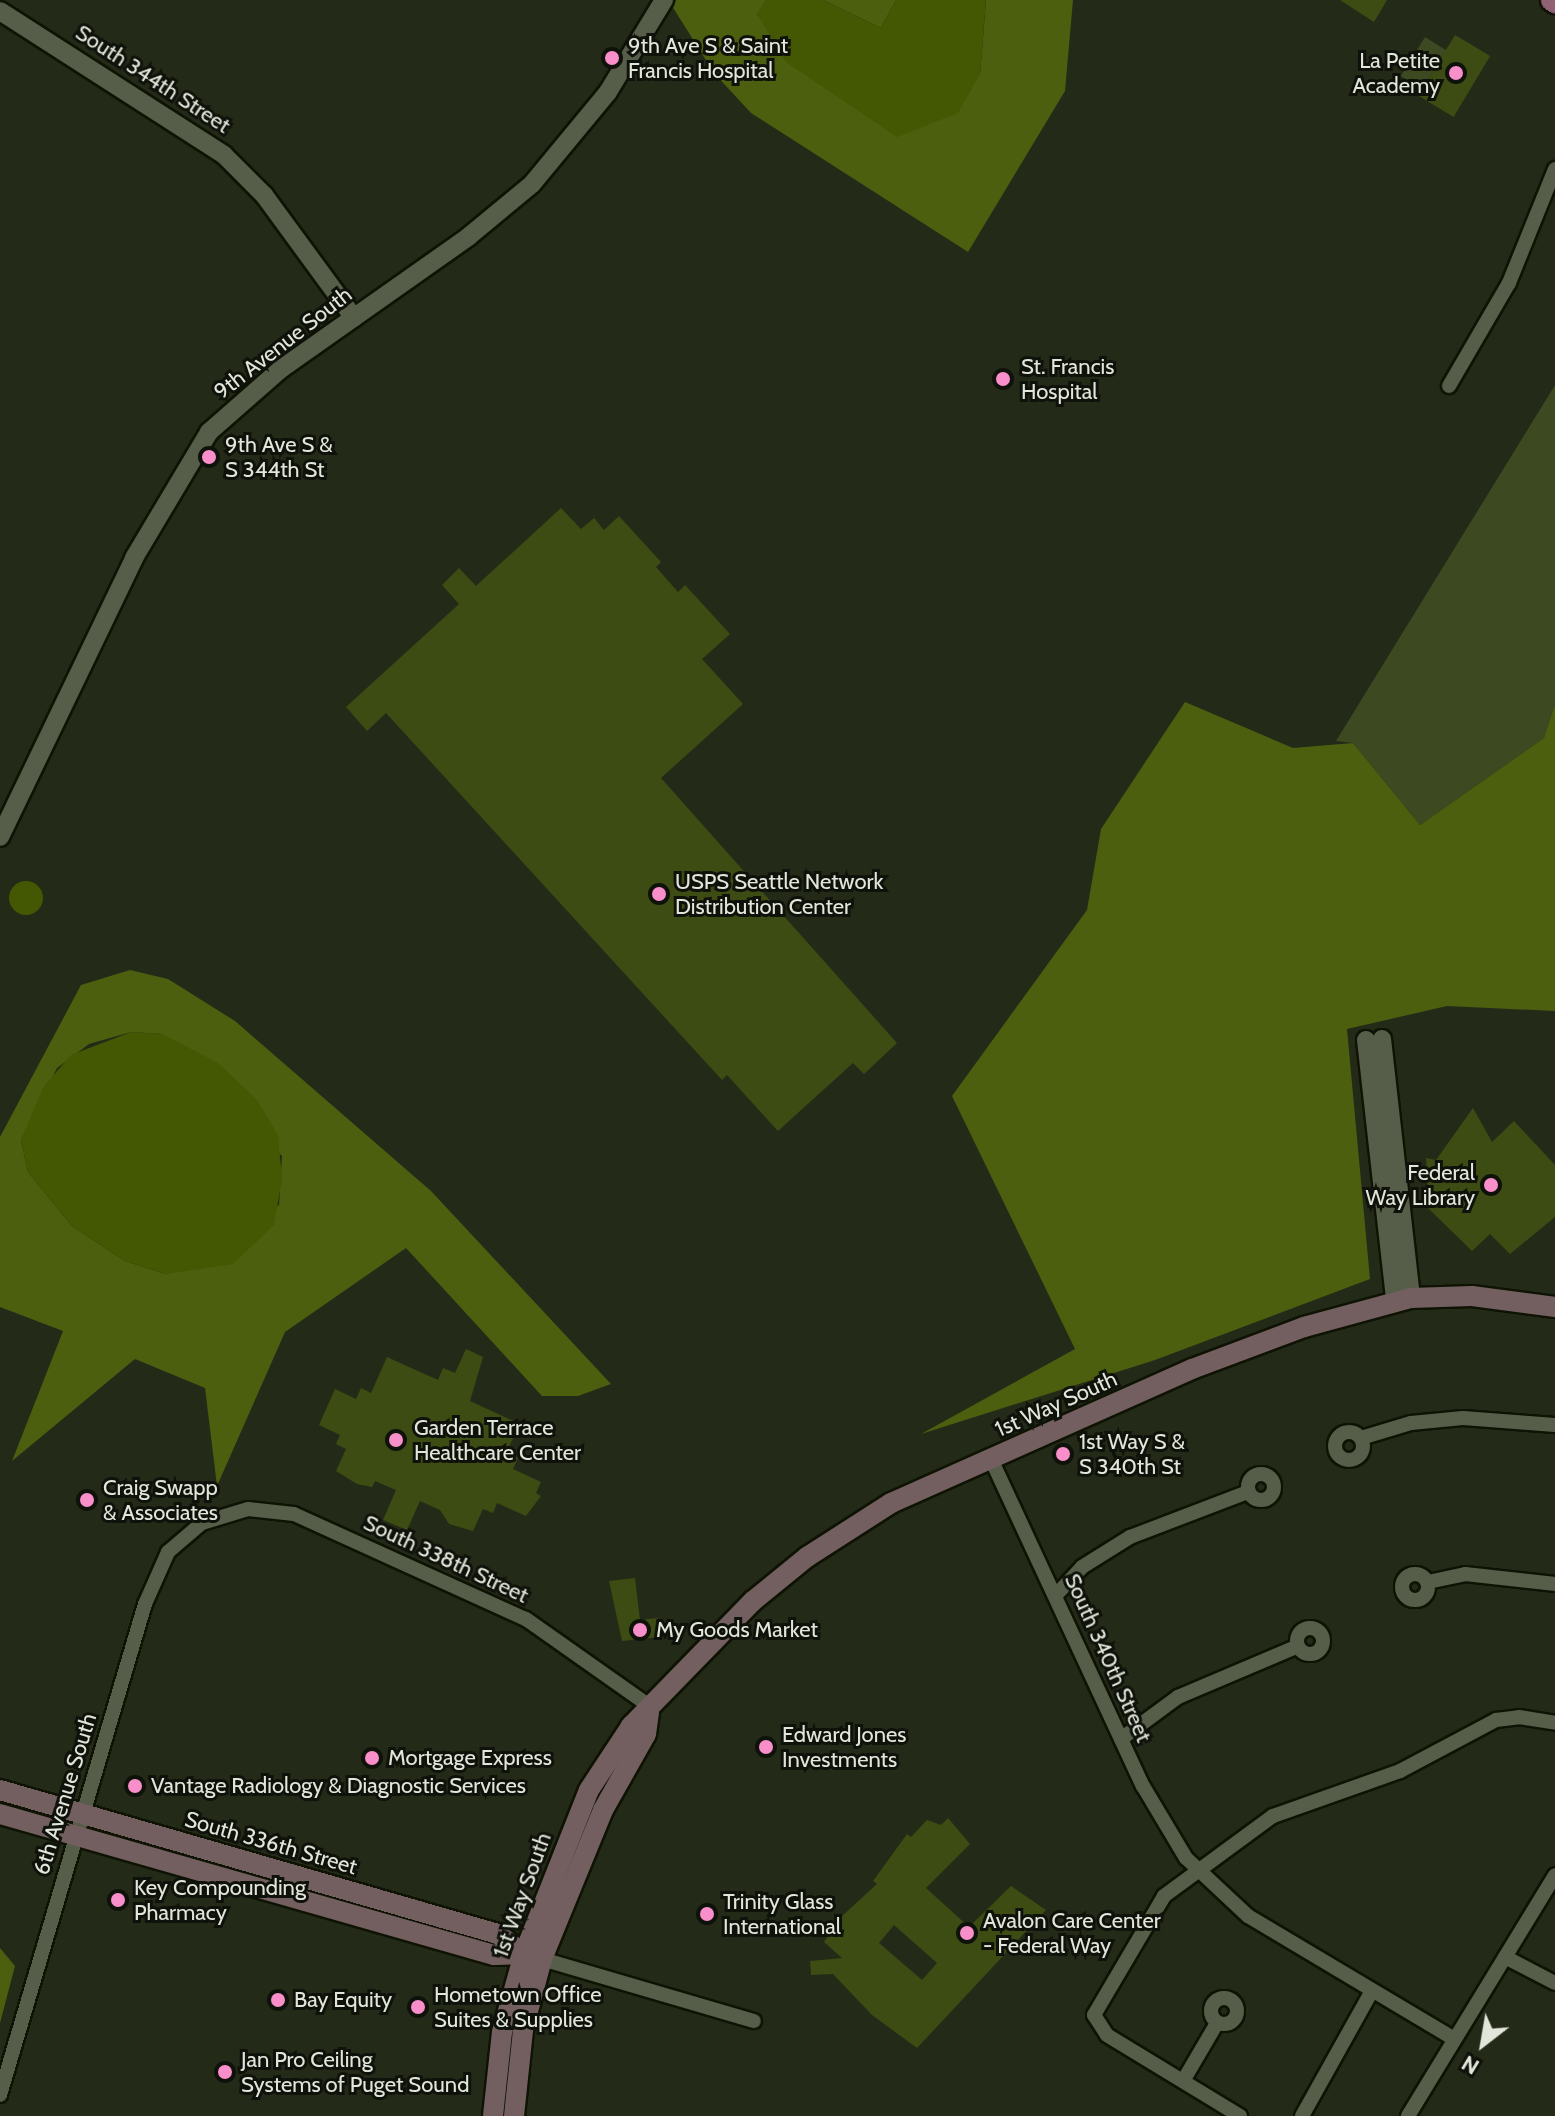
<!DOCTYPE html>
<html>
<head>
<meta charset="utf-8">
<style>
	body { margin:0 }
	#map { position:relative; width:1555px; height:2116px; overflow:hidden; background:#242a18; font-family:Cabin,sans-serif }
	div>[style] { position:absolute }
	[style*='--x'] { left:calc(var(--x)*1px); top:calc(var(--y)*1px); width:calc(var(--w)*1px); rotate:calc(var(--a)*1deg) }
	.green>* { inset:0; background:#3c4921; transform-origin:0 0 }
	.forest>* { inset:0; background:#4b5f0f }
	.water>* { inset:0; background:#445702 }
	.round { border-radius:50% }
	.building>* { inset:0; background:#3d4c12; transform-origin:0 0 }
	.roads { filter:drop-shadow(2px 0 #0e1303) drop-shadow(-2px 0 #0e1303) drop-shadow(0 2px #0e1303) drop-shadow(0 -2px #0e1303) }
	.minor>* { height:14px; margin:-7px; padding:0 7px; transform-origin:7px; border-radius:7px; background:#565d49 }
	.minor>.ring { margin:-7px; padding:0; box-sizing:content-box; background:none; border:14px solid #565d49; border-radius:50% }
	.tertiary>* { height:18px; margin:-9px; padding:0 9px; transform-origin:9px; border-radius:9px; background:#565d49 }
	.secondary>* { height:20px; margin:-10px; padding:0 10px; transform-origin:10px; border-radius:10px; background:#735f5f }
	.primary>* { height:22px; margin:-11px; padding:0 11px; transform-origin:11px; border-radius:11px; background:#906275 }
	.dots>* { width:22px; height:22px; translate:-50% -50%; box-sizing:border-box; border:4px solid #0f120a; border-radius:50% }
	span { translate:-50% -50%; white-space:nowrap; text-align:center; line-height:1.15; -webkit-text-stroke:6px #0f120a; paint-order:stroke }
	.poi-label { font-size:22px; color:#e2e6da }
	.left { translate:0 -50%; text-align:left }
	.right { translate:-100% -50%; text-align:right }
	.street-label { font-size:22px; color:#e2e6da }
	.north { position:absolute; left:1443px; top:2004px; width:80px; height:80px; -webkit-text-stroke:6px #0f120a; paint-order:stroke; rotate:211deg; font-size:22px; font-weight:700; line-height:32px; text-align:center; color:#e2e6da }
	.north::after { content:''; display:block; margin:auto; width:28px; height:36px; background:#e2e6da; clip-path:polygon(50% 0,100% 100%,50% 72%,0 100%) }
</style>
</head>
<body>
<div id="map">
	<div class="green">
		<i style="left:1425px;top:37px;width:25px;height:46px;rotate:32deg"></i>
		<i style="clip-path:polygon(1555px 385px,1555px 704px,1544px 738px,1420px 825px,1353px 743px,1336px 741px)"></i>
	</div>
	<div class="forest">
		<i style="clip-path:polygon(676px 0,766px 0,757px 15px,980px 74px,986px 0,1073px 0,1065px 91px,968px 252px,751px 113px,714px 73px,672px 6px)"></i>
		<i style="clip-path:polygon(823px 0,896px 0,881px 28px)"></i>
		<i style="clip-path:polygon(1185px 702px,1293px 748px,1353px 743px,1420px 825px,1544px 738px,1555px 704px,1555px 1011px,1447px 1006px,1347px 1029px,1370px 1279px,1155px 1360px,921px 1434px,1075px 1349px,952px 1096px,1087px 910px,1101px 829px)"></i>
		<i style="clip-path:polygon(evenodd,130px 970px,168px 979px,235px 1021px,431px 1191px,611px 1384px,578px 1396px,542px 1396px,406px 1248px,285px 1332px,217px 1486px,205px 1388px,135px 1359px,12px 1461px,63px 1331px,0 1307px,0 1137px,81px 985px,130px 970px,131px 1032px,162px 1034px,282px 1156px,279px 1205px,166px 1274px,125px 1261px,72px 1226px,28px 1172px,21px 1140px,57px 1068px,89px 1044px,131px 1032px)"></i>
		<i style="clip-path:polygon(0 1948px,15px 1966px,0 2023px)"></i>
	</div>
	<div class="water">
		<i style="clip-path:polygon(766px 0,823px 0,881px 28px,896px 0,986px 0,980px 74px,958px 113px,897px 137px,786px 62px,757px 14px)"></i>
		<i class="round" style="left:9px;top:881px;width:34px;height:34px"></i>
		<i style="clip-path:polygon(131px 1032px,162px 1034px,218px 1063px,257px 1100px,278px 1135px,282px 1179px,274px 1225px,233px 1264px,166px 1274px,125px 1261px,72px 1226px,28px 1172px,21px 1140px,44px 1086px,71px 1055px)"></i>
	</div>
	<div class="building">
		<i style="clip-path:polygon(1340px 0,1387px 0,1374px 22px)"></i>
		<i style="left:1455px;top:35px;width:41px;height:71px;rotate:31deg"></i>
		<i style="clip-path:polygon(561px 508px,581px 529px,594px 518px,604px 530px,619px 516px,661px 562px,656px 567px,678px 592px,685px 585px,730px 634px,702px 659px,743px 704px,661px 778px,897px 1043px,864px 1074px,853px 1063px,778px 1131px,727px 1075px,722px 1080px,386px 713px,367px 731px,346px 707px,459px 604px,442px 585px,459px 568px,476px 586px)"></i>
		<i style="clip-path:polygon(1473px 1108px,1492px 1142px,1514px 1121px,1555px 1165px,1555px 1217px,1510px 1254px,1490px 1234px,1472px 1251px,1429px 1209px,1426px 1158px,1436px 1160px)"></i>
		<i style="clip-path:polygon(466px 1349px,483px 1357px,470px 1401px,520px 1424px,506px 1453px,518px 1458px,513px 1469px,541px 1482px,536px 1493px,541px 1496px,526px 1516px,497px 1503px,493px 1513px,483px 1509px,473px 1531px,449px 1524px,440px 1510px,420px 1501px,407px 1530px,383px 1520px,396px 1490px,375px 1481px,372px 1487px,357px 1484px,336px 1471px,346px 1449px,336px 1444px,340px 1435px,319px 1425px,335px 1389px,356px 1399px,361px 1388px,371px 1393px,387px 1357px,438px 1380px,443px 1368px,455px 1373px)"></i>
		<i style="clip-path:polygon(635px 1578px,640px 1620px,658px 1618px,660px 1637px,622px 1641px,609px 1581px)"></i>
		<i style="clip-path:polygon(evenodd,948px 1818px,970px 1844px,926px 1888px,969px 1927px,1011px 1886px,1046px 1910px,917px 2048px,872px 2015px,833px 1974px,811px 1975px,810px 1961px,842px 1958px,824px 1942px,841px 1917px,877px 1884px,873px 1881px,907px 1834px,911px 1837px,927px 1820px,941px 1825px,948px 1818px,894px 1925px,937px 1963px,922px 1980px,879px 1943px,894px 1925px)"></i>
	</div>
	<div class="roads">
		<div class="minor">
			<i style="--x:1449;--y:386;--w:119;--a:-59.8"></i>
			<i style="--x:1509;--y:283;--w:123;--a:-68"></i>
			<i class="ring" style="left:1335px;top:1432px;width:14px;height:14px"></i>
			<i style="--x:1361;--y:1438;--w:52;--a:-16.7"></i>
			<i style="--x:1411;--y:1423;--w:52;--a:-5.5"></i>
			<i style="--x:1463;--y:1418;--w:92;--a:4.4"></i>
			<i style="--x:991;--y:1459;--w:361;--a:65.1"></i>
			<i style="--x:1143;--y:1786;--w:84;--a:59.2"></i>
			<i style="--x:1186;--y:1858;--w:85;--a:43.1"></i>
			<i style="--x:1248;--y:1916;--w:239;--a:30.8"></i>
			<i class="ring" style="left:1248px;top:1474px;width:12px;height:12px"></i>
			<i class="ring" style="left:1402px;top:1574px;width:12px;height:12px"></i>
			<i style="--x:1428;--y:1582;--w:38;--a:-12"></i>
			<i style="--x:1465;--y:1574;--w:91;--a:6.3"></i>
			<i style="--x:1056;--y:1595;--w:38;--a:-47"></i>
			<i style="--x:1082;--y:1567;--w:57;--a:-32"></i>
			<i style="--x:1130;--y:1537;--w:126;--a:-20.9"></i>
			<i class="ring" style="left:1297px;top:1628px;width:12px;height:12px"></i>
			<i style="--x:1121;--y:1739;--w:71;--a:-36.4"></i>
			<i style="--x:1178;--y:1697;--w:130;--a:-23"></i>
			<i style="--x:535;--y:1957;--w:228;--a:16.3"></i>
			<i style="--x:1505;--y:1957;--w:56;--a:27.5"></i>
			<i class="ring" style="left:1211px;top:1998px;width:12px;height:12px"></i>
			<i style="--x:1183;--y:2081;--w:67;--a:-59.6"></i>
			<i style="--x:0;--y:2095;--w:512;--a:-73.55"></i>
			<i style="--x:145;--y:1604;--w:57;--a:-66.1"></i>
			<i style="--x:168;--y:1552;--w:45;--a:-40.5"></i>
			<i style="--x:202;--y:1523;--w:48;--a:-16.9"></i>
			<i style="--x:248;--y:1509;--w:46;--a:6.2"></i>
			<i style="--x:294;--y:1514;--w:255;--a:24.4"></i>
			<i style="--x:526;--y:1619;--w:154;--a:35.2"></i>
			<i style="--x:1240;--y:2116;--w:156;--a:-148.7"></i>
			<i style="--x:1107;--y:2035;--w:24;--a:-123"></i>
			<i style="--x:1094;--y:2015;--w:138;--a:-59.5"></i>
			<i style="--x:1164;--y:1896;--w:135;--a:-36.3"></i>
			<i style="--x:1273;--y:1816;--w:135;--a:-19.5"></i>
			<i style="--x:1400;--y:1771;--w:109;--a:-28"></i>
			<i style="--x:1496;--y:1720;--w:23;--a:-7"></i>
			<i style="--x:1519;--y:1717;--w:36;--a:9"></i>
			<i style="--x:1302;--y:2116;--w:143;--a:-60.8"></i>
			<i style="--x:1408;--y:2116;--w:282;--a:-58.6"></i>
		</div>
		<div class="tertiary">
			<i style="--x:0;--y:11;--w:266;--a:32.7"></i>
			<i style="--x:224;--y:155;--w:57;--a:45"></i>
			<i style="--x:264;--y:195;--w:152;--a:53.8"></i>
			<i style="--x:0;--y:837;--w:310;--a:-64.3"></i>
			<i style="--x:134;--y:558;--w:147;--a:-59.2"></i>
			<i style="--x:209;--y:432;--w:96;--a:-41.2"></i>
			<i style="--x:281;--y:369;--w:229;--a:-35.2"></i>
			<i style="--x:468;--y:237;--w:83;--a:-39.6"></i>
			<i style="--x:532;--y:184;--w:119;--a:-50.4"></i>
			<i style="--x:608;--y:92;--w:108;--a:-58.7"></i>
			<i style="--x:1382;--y:1039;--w:261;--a:83.6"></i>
			<i style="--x:1366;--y:1040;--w:262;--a:83.6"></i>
		</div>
		<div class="secondary">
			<i style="--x:0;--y:1790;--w:518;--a:16.13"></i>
			<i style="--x:498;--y:1934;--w:33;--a:38"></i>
			<i style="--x:0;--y:1814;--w:514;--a:15.93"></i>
			<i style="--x:494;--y:1955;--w:30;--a:-2"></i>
			<i style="--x:493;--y:2116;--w:84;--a:-83.9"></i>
			<i style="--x:502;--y:2032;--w:81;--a:-74.2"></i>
			<i style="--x:524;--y:1954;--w:176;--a:-68.4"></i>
			<i style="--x:589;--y:1790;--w:77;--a:-56.7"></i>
			<i style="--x:631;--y:1726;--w:175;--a:-45.7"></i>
			<i style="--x:753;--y:1601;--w:70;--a:-39.2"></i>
			<i style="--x:807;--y:1557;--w:100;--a:-32.7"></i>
			<i style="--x:891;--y:1503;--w:329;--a:-24"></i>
			<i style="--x:1192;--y:1369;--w:120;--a:-20.6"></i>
			<i style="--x:1304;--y:1327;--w:111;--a:-15.2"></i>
			<i style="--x:1411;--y:1298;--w:61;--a:-1.9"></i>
			<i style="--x:1472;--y:1296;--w:84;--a:7.5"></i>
			<i style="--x:514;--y:2116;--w:86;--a:-84"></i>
			<i style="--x:523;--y:2030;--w:73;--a:-75"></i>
			<i style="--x:542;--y:1959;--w:161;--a:-67.7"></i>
			<i style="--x:603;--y:1810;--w:87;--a:-60.5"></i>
			<i style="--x:646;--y:1734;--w:22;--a:-82"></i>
		</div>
		<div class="primary">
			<i style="--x:1552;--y:0;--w:4;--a:34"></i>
		</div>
	</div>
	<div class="dots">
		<i style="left:612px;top:58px;background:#f98fca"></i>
		<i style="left:1456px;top:73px;background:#f98fca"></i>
		<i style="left:1003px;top:379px;background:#f98fca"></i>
		<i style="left:209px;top:457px;background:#f98fca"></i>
		<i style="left:659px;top:894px;background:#f98fca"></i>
		<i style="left:1491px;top:1185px;background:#f98fca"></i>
		<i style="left:396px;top:1440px;background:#f98fca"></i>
		<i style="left:1063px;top:1454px;background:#f98fca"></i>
		<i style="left:87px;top:1500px;background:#f98fca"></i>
		<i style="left:640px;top:1630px;background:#f98fca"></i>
		<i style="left:766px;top:1747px;background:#f98fca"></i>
		<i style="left:372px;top:1758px;background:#f98fca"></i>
		<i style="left:135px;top:1786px;background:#f98fca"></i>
		<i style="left:118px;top:1900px;background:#f98fca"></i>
		<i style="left:707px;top:1914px;background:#f98fca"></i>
		<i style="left:967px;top:1933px;background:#f98fca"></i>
		<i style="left:278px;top:2000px;background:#f98fca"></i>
		<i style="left:418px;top:2007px;background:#f98fca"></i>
		<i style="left:225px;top:2072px;background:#f98fca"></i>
	</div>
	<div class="poi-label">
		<span class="left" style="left:628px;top:58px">9th Ave S &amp; Saint<br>Francis Hospital</span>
		<span class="right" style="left:1440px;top:73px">La Petite<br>Academy</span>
		<span class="left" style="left:1021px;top:379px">St. Francis<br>Hospital</span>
		<span class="left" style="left:225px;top:457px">9th Ave S &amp;<br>S 344th St</span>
		<span class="left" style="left:675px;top:894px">USPS Seattle Network<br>Distribution Center</span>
		<span class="right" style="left:1475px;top:1185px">Federal<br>Way Library</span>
		<span class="left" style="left:414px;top:1440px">Garden Terrace<br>Healthcare Center</span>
		<span class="left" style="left:1079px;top:1454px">1st Way S &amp;<br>S 340th St</span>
		<span class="left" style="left:103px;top:1500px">Craig Swapp<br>&amp; Associates</span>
		<span class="left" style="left:656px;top:1630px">My Goods Market</span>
		<span class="left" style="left:782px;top:1747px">Edward Jones<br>Investments</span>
		<span class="left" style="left:388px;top:1758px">Mortgage Express</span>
		<span class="left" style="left:151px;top:1786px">Vantage Radiology &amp; Diagnostic Services</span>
		<span class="left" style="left:134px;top:1900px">Key Compounding<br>Pharmacy</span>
		<span class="left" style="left:723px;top:1914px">Trinity Glass<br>International</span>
		<span class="left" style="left:983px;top:1933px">Avalon Care Center<br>- Federal Way</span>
		<span class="left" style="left:434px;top:2007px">Hometown Office<br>Suites &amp; Supplies</span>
		<span class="left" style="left:294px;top:2000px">Bay Equity</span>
		<span class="left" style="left:241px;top:2072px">Jan Pro Ceiling<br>Systems of Puget Sound</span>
	</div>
	<div class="street-label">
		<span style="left:153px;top:79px;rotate:33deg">South 344th Street</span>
		<span style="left:283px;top:343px;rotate:-38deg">9th Avenue South</span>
		<span style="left:1056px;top:1404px;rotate:-24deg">1st Way South</span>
		<span style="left:446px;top:1559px;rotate:25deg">South 338th Street</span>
		<span style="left:1108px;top:1658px;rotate:66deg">South 340th Street</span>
		<span style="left:65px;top:1794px;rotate:-73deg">6th Avenue South</span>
		<span style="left:271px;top:1843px;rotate:16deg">South 336th Street</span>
		<span style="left:522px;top:1895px;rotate:-70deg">1st Way South</span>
	</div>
	<div class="north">N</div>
</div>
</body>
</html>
